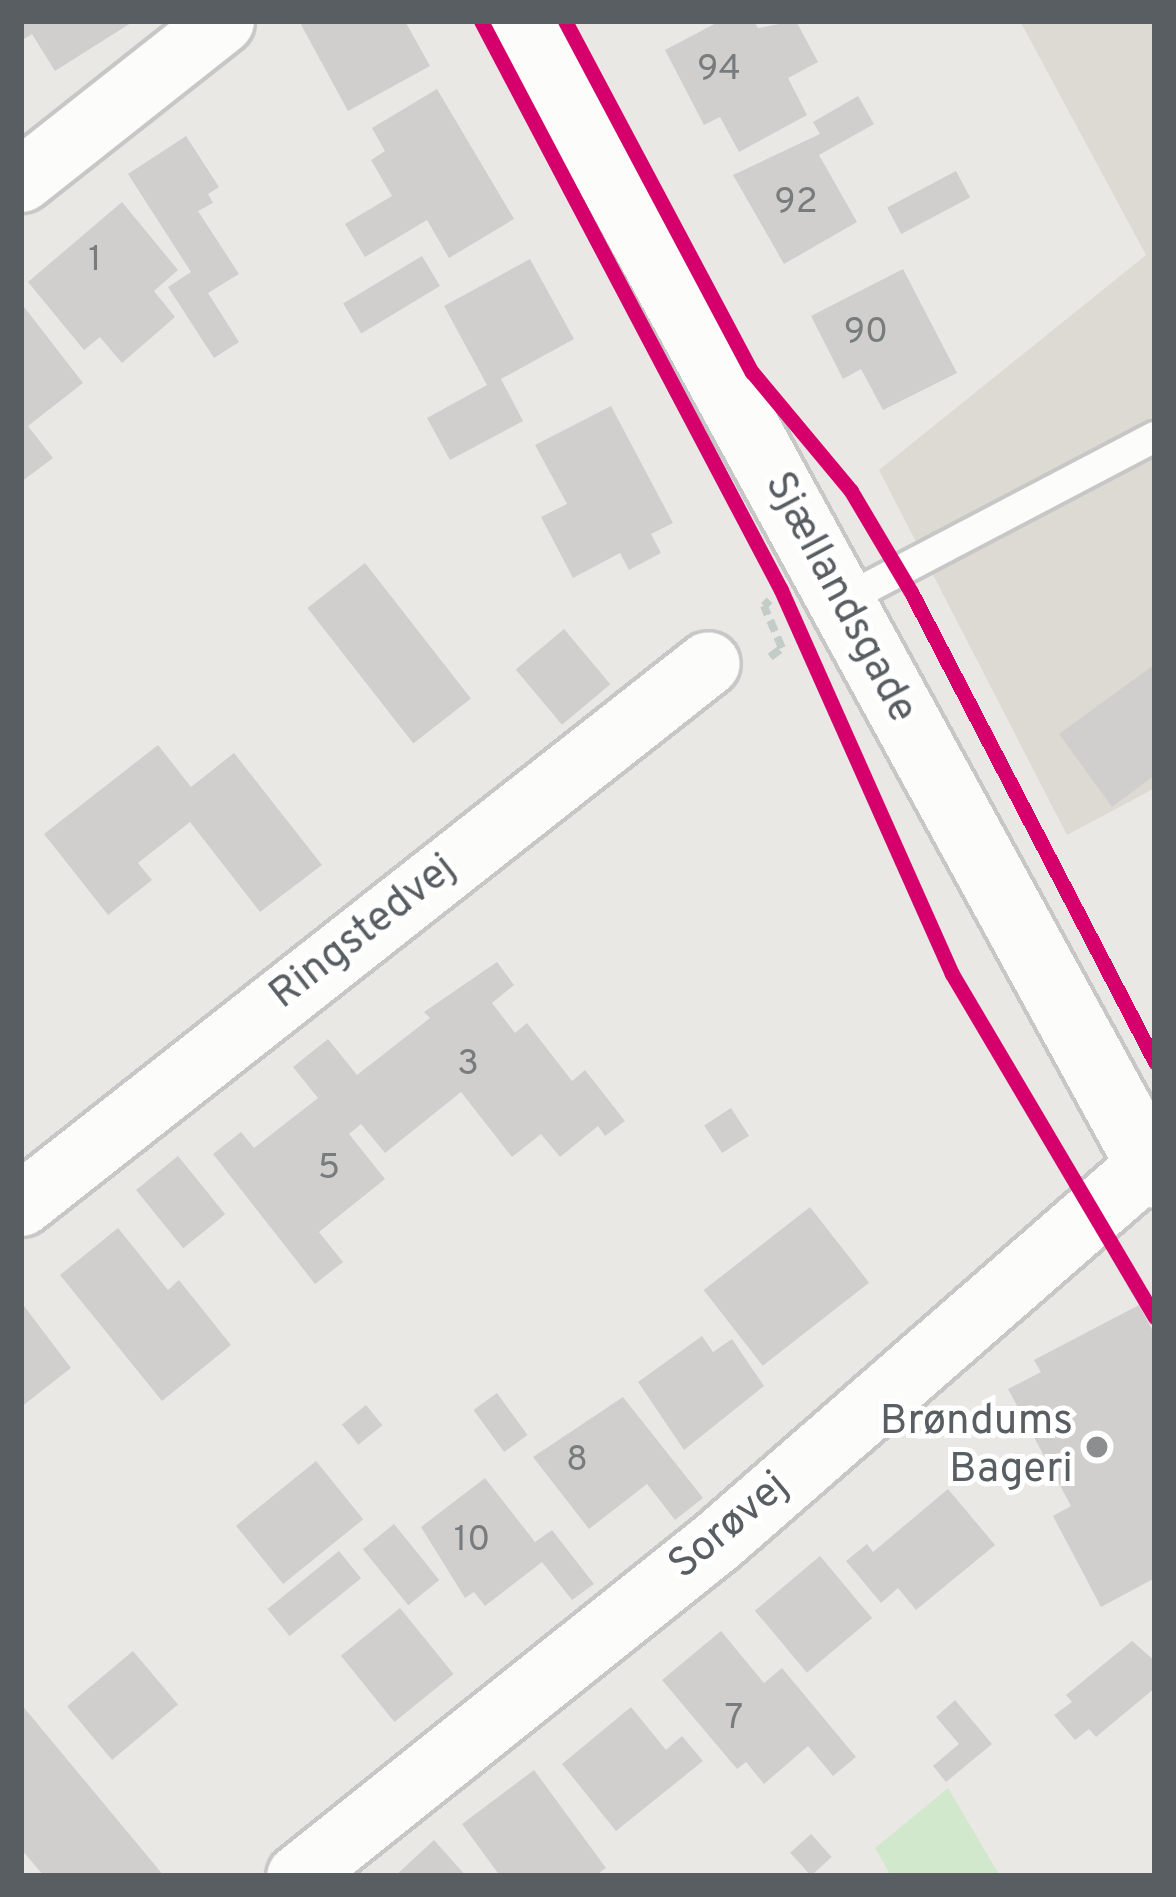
<!DOCTYPE html>
<html>
<head>
<meta charset="utf-8">
<style>
	body { margin:0 }
	#map { position:relative; width:1176px; height:1897px; overflow:hidden; background:#eae8e4; font-family:Overpass,sans-serif }
	div>[style] { position:absolute }
	[style*='--x'] { left:calc(var(--x)*1px); top:calc(var(--y)*1px); width:calc(var(--w)*1px); rotate:calc(var(--a)*1deg) }
	.education>* { inset:0; background:#dddad3 }
	.green>* { inset:0; background:#d2e8cd }
	.building>* { inset:0; background:#d1cfcd; transform-origin:0 0 }
	.path>* { height:8px; margin-top:-4px; transform-origin:0; background:repeating-linear-gradient(90deg,#c4ccc7 0 12px,transparent 0 18px) }
	.roads { filter:drop-shadow(3px 0 #c6c7c6) drop-shadow(-3px 0 #c6c7c6) drop-shadow(0 3px #c6c7c6) drop-shadow(0 -3px #c6c7c6) }
	.lane>* { height:30px; margin:-15px; padding:0 15px; transform-origin:15px; border-radius:15px; background:#fcfcfb }
	.street>* { height:63px; margin:-31.5px; padding:0 31.5px; transform-origin:31.5px; border-radius:31.5px; background:#fcfcfb }
	.secondary>* { height:66px; margin:-33px; padding:0 33px; transform-origin:33px; border-radius:33px; background:#fcfcfb }
	.cycleway>* { height:15px; margin:-7.5px; padding:0 7.5px; transform-origin:7.5px; border-radius:7.5px; background:#d6006c }
	.dots>* { width:33px; height:33px; translate:-50% -50%; box-sizing:border-box; border:6px solid #fff; border-radius:50% }
	span { translate:-50% -50%; white-space:nowrap; text-align:center; line-height:1.15; -webkit-text-stroke:10px #fff; paint-order:stroke }
	.number-label { font-size:36px; color:#787c7e }
	.number-label span { -webkit-text-stroke-width:0 }
	.street-label { font-size:42px; color:#595e63 }
	.poi-label { font-size:42px; color:#595e63 }
	.right { translate:-100% -50%; text-align:right }
	.frame { position:absolute; inset:0; border:24px solid #595e63; pointer-events:none }
</style>
</head>
<body>
<div id="map">
	<div class="education">
		<i style="clip-path:polygon(1020px 21px,1155px 21px,1155px 788px,1067px 835px,879px 470px,1146px 255px)"></i>
	</div>
	<div class="green">
		<i style="clip-path:polygon(948px 1788px,1000px 1876px,891px 1876px,875px 1848px)"></i>
	</div>
	<div class="building">
		<i style="clip-path:polygon(21px 21px,134px 21px,55px 71px,32px 34px,21px 41px)"></i>
		<i style="clip-path:polygon(299px 21px,405px 21px,430px 66px,348px 111px)"></i>
		<i style="clip-path:polygon(720px 21px,754px 21px,758px 28px,796px 21px,818px 62px,788px 78px,807px 115px,739px 152px,720px 117px,704px 125px,665px 50px)"></i>
		<i style="clip-path:polygon(437px 89px,514px 219px,449px 258px,427px 220px,365px 257px,345px 224px,392px 196px,371px 160px,385px 151px,372px 128px)"></i>
		<i style="clip-path:polygon(858px 96px,874px 124px,819px 155px,857px 222px,784px 264px,733px 175px,820px 134px,813px 122px)"></i>
		<i style="clip-path:polygon(186px 136px,219px 187px,208px 194px,213px 203px,198px 211px,239px 274px,208px 293px,239px 342px,214px 358px,168px 287px,191px 272px,128px 174px)"></i>
		<i style="left:956px;top:171px;width:30px;height:78px;rotate:62deg"></i>
		<i style="clip-path:polygon(122px 202px,178px 270px,154px 291px,175px 317px,122px 363px,100px 337px,84px 350px,28px 282px)"></i>
		<i style="left:422px;top:256px;width:35px;height:92px;rotate:59deg"></i>
		<i style="clip-path:polygon(530px 259px,574px 339px,501px 379px,523px 421px,450px 460px,427px 418px,487px 385px,444px 306px)"></i>
		<i style="clip-path:polygon(903px 269px,957px 373px,883px 410px,861px 369px,843px 379px,811px 316px)"></i>
		<i style="clip-path:polygon(21px 303px,83px 383px,28px 426px,53px 458px,21px 482px)"></i>
		<i style="clip-path:polygon(611px 406px,673px 523px,651px 534px,661px 553px,629px 570px,620px 553px,573px 578px,541px 517px,567px 504px,535px 445px)"></i>
		<i style="left:365px;top:563px;width:172px;height:73px;rotate:52deg"></i>
		<i style="left:564px;top:629px;width:72px;height:63px;rotate:50deg"></i>
		<i style="clip-path:polygon(1155px 664px,1155px 775px,1112px 807px,1059px 734px)"></i>
		<i style="clip-path:polygon(158px 745px,191px 787px,234px 753px,322px 865px,260px 912px,190px 822px,138px 863px,152px 880px,108px 915px,44px 834px)"></i>
		<i style="clip-path:polygon(497px 962px,514px 985px,492px 1003px,515px 1033px,527px 1023px,572px 1081px,585px 1070px,625px 1121px,605px 1136px,598px 1126px,560px 1157px,541px 1134px,512px 1157px,461px 1092px,385px 1153px,361px 1124px,349px 1134px,385px 1179px,319px 1232px,343px 1262px,315px 1284px,213px 1154px,241px 1132px,254px 1148px,318px 1098px,293px 1067px,328px 1039px,357px 1075px,430px 1018px,424px 1012px)"></i>
		<i style="left:731px;top:1108px;width:33px;height:32px;rotate:57deg"></i>
		<i style="left:178px;top:1156px;width:75px;height:54px;rotate:51deg"></i>
		<i style="left:810px;top:1207px;width:96px;height:135px;rotate:52deg"></i>
		<i style="clip-path:polygon(118px 1228px,168px 1290px,179px 1280px,231px 1345px,162px 1401px,60px 1275px)"></i>
		<i style="clip-path:polygon(21px 1302px,71px 1368px,21px 1407px)"></i>
		<i style="clip-path:polygon(1139px 1305px,1155px 1335px,1155px 1578px,1101px 1607px,1053px 1516px,1071px 1506px,1008px 1389px,1041px 1372px,1034px 1360px)"></i>
		<i style="clip-path:polygon(702px 1336px,713px 1352px,732px 1339px,764px 1386px,684px 1450px,638px 1382px)"></i>
		<i style="left:497px;top:1393px;width:52px;height:29px;rotate:54deg"></i>
		<i style="clip-path:polygon(623px 1397px,703px 1498px,675px 1520px,647px 1484px,589px 1529px,533px 1457px)"></i>
		<i style="left:366px;top:1405px;width:26px;height:31px;rotate:51deg"></i>
		<i style="left:316px;top:1461px;width:75px;height:103px;rotate:51deg"></i>
		<i style="clip-path:polygon(485px 1478px,535px 1542px,552px 1530px,594px 1584px,572px 1600px,542px 1562px,485px 1606px,474px 1592px,465px 1598px,421px 1527px)"></i>
		<i style="clip-path:polygon(948px 1489px,995px 1545px,916px 1610px,898px 1588px,881px 1603px,846px 1561px,867px 1544px,873px 1552px)"></i>
		<i style="left:394px;top:1524px;width:72px;height:40px;rotate:51deg"></i>
		<i style="left:339px;top:1551px;width:35px;height:92px;rotate:51deg"></i>
		<i style="left:820px;top:1556px;width:81px;height:85px;rotate:50deg"></i>
		<i style="left:400px;top:1608px;width:85px;height:76px;rotate:51deg"></i>
		<i style="clip-path:polygon(721px 1631px,764px 1683px,782px 1668px,856px 1757px,833px 1776px,808px 1746px,764px 1784px,746px 1762px,737px 1769px,662px 1680px)"></i>
		<i style="clip-path:polygon(1132px 1641px,1155px 1661px,1155px 1688px,1096px 1737px,1089px 1729px,1075px 1740px,1054px 1715px,1072px 1702px,1066px 1695px)"></i>
		<i style="left:133px;top:1651px;width:70px;height:86px;rotate:50deg"></i>
		<i style="clip-path:polygon(955px 1700px,992px 1744px,946px 1782px,933px 1766px,959px 1744px,936px 1717px)"></i>
		<i style="clip-path:polygon(21px 1704px,164px 1876px,44px 1876px,21px 1849px)"></i>
		<i style="clip-path:polygon(631px 1707px,666px 1750px,682px 1736px,703px 1761px,616px 1831px,562px 1764px)"></i>
		<i style="clip-path:polygon(534px 1770px,606px 1868px,595px 1876px,500px 1876px,462px 1824px)"></i>
		<i style="left:811px;top:1834px;width:31px;height:28px;rotate:48deg"></i>
		<i style="clip-path:polygon(434px 1840px,466px 1876px,395px 1876px)"></i>
	</div>
	<div class="path">
		<i style="--x:770;--y:657;--w:15;--a:-37"></i>
		<i style="--x:782;--y:648;--w:46;--a:-113.2"></i>
		<i style="--x:764;--y:606;--w:8;--a:-45"></i>
	</div>
	<div class="roads">
		<div class="lane">
			<i style="--x:842;--y:601;--w:353;--a:-27.7"></i>
		</div>
		<div class="street">
			<i style="--x:21;--y:180;--w:256;--a:-38.3"></i>
			<i style="--x:21;--y:1204;--w:874;--a:-38.22"></i>
			<i style="--x:298;--y:1876;--w:536;--a:-38.64"></i>
			<i style="--x:717;--y:1541;--w:573;--a:-41.11"></i>
		</div>
		<div class="secondary">
			<i style="--x:524;--y:21;--w:1315;--a:61.33"></i>
		</div>
	</div>
	<div class="cycleway">
		<i style="--x:481;--y:21;--w:643;--a:62.2"></i>
		<i style="--x:781;--y:590;--w:420;--a:66"></i>
		<i style="--x:952;--y:974;--w:399;--a:59.4"></i>
		<i style="--x:565;--y:21;--w:398;--a:62"></i>
		<i style="--x:752;--y:372;--w:155;--a:50.2"></i>
		<i style="--x:851;--y:491;--w:117;--a:59.3"></i>
		<i style="--x:911;--y:592;--w:530;--a:62.56"></i>
	</div>
	<div class="dots">
		<i style="left:1097px;top:1447px;background:#8c8e90"></i>
	</div>
	<div class="number-label">
		<span style="left:719px;top:71px">94</span>
		<span style="left:796px;top:204px">92</span>
		<span style="left:95px;top:262px">1</span>
		<span style="left:866px;top:334px">90</span>
		<span style="left:468px;top:1066px">3</span>
		<span style="left:329px;top:1170px">5</span>
		<span style="left:577px;top:1462px">8</span>
		<span style="left:472px;top:1542px">10</span>
		<span style="left:734px;top:1720px">7</span>
	</div>
	<div class="street-label">
		<span style="left:839px;top:598px;rotate:62deg">Sjællandsgade</span>
		<span style="left:364px;top:933px;rotate:-38deg">Ringstedvej</span>
		<span style="left:730px;top:1527px;rotate:-40deg">Sorøvej</span>
	</div>
	<div class="poi-label">
		<span class="right" style="left:1073px;top:1447px">Brøndums<br>Bageri</span>
	</div>
	<div class="frame"></div>
</div>
</body>
</html>
